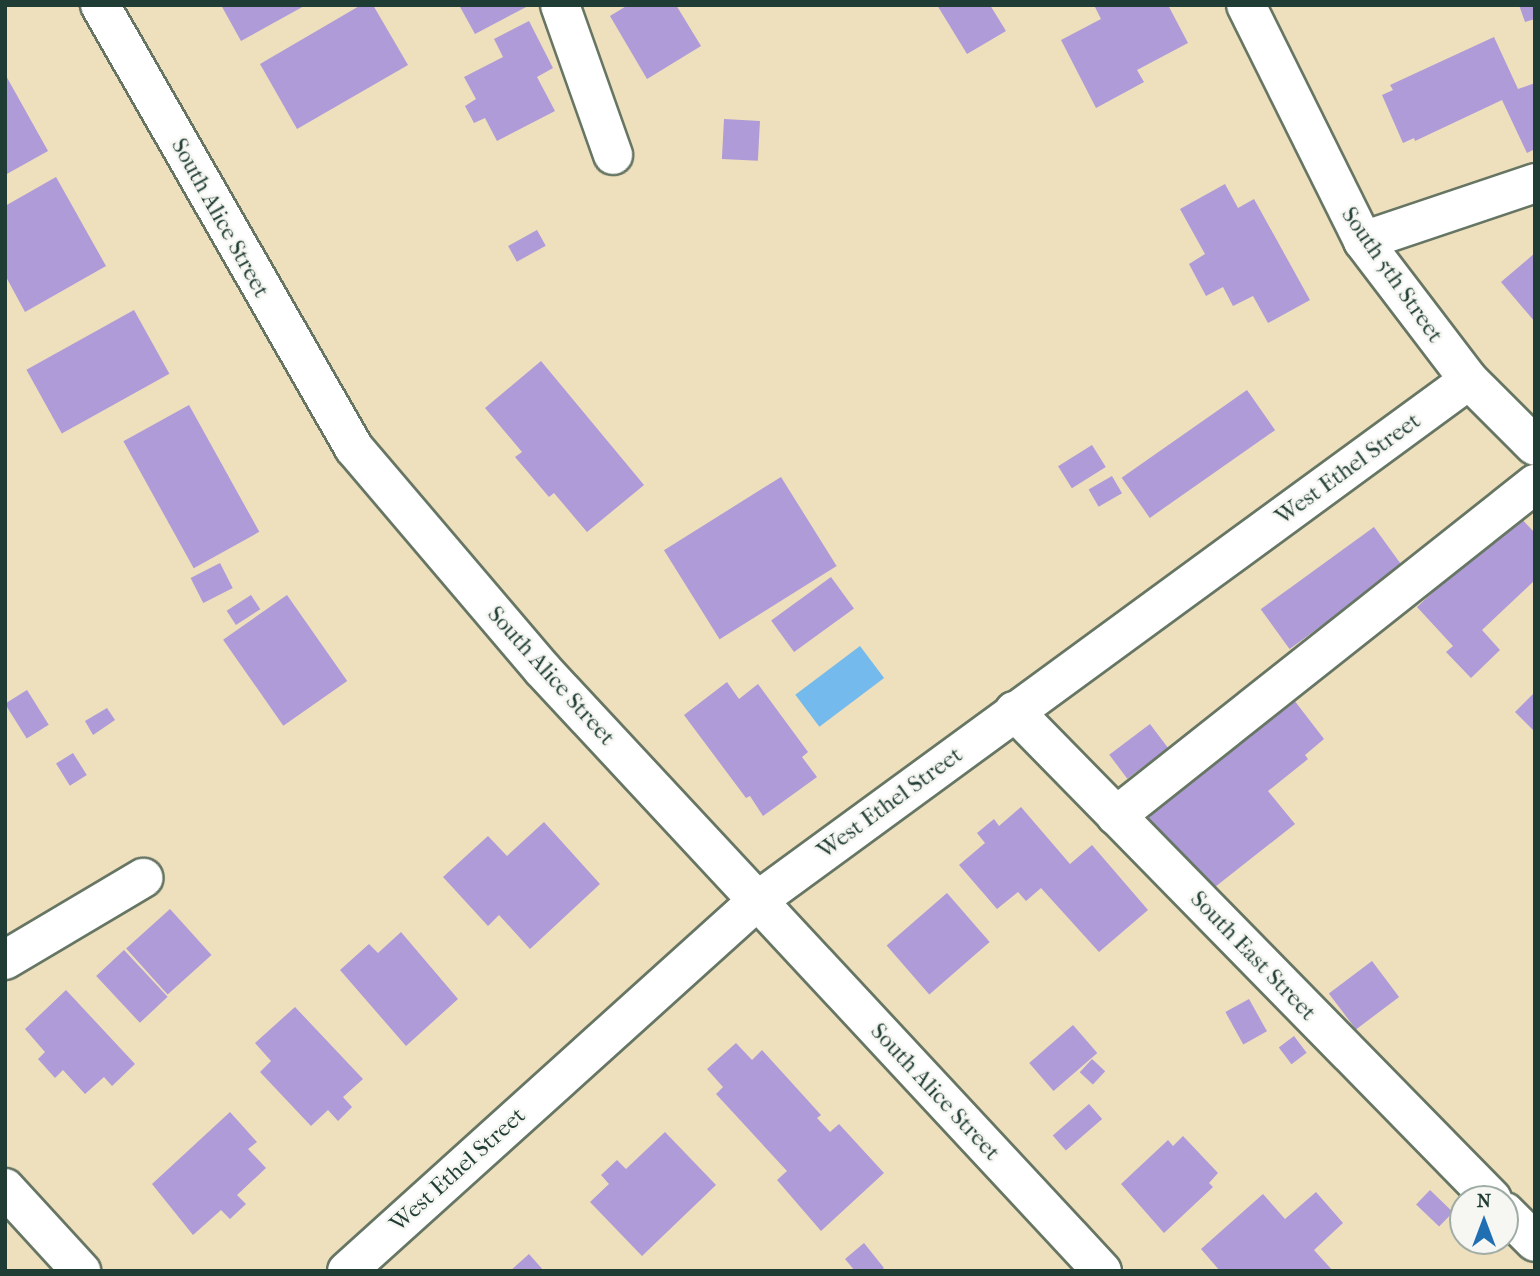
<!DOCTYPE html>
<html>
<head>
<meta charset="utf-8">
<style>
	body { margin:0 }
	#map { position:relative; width:1540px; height:1276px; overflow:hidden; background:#eedfbd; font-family:"IM FELL French Canon",serif }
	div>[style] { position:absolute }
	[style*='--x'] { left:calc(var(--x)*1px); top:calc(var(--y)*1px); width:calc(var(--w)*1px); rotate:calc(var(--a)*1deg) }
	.water>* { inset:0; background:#75baec; transform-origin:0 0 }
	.building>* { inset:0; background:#ae9bd8; transform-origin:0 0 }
	.roads { filter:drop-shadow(2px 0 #677664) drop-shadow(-2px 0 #677664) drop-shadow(0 2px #677664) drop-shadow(0 -2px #677664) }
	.minor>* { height:38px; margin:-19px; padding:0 19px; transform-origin:19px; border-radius:19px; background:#fff }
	span { translate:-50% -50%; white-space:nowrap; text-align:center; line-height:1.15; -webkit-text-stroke:5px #f6f6f2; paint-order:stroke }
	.street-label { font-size:23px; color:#1f3d34 }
	.frame { position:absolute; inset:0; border:7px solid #1f3d34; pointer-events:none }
	.north { position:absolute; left:1449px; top:1185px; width:70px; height:70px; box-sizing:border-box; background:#f6f6f2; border:2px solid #a0aca6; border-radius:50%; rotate:0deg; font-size:19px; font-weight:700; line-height:28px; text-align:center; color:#1f3d34 }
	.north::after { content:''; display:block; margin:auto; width:24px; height:32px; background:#1f6fb2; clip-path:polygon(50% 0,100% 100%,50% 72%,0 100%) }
</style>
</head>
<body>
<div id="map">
	<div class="water">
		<i style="left:860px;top:646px;width:40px;height:81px;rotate:53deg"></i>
	</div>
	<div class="building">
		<i style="clip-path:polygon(221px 5px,306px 5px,241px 41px)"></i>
		<i style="clip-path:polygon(361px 5px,373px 5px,408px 65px,297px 129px,260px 64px)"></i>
		<i style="clip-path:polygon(459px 5px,530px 5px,475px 34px)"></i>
		<i style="clip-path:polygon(628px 5px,676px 5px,701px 46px,647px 79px,610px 16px)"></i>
		<i style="clip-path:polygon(937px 5px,990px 5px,1006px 31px,967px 54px)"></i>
		<i style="clip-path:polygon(1094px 5px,1168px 5px,1188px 43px,1137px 70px,1144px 82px,1096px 108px,1061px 40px,1101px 19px)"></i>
		<i style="clip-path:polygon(1519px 5px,1535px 5px,1535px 19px,1525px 22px)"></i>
		<i style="clip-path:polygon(529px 21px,553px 68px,537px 77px,555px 111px,497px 141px,485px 118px,474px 123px,465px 106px,476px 99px,464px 77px,503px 57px,494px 39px)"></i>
		<i style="clip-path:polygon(1494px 37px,1518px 89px,1535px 83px,1535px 149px,1527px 153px,1502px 100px,1415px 141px,1414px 138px,1403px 143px,1382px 95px,1393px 90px,1390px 85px)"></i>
		<i style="clip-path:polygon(5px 74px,48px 151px,5px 175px)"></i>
		<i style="left:724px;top:119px;width:36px;height:40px;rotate:3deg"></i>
		<i style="clip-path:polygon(56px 177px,106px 266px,25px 312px,5px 275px,5px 206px)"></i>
		<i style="clip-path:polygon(1225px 184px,1238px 208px,1254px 199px,1310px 300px,1268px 323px,1253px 296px,1233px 306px,1223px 287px,1206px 296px,1189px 264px,1205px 254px,1180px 209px)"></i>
		<i style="left:537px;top:230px;width:18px;height:33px;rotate:61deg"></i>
		<i style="clip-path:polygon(1535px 253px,1535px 322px,1501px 282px)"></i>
		<i style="left:134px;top:310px;width:73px;height:123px;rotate:61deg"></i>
		<i style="clip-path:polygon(541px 361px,644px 485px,587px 532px,554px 493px,549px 497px,515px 457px,522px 452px,485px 408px)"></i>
		<i style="left:1247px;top:390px;width:49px;height:153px;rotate:55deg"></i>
		<i style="left:189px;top:405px;width:145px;height:75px;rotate:61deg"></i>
		<i style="left:1092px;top:445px;width:26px;height:40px;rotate:58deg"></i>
		<i style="left:1112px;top:476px;width:20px;height:27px;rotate:60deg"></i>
		<i style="left:781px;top:477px;width:105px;height:138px;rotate:58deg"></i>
		<i style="clip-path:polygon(1517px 514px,1535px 533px,1535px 580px,1482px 630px,1500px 650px,1471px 678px,1446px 652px,1453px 646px,1417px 607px)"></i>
		<i style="left:1374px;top:527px;width:49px;height:140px;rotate:54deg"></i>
		<i style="left:220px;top:563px;width:28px;height:33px;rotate:63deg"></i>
		<i style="left:831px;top:577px;width:39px;height:74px;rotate:54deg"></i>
		<i style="left:251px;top:595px;width:17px;height:29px;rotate:57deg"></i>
		<i style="left:287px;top:595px;width:105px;height:78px;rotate:55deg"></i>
		<i style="clip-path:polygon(727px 682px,739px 699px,758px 684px,808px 752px,802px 757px,817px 777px,763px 816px,750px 796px,746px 798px,684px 715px)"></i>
		<i style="left:27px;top:690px;width:41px;height:26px;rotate:58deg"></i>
		<i style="clip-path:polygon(1535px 692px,1535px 732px,1515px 712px)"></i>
		<i style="clip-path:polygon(1294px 700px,1324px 739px,1305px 755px,1308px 759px,1268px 791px,1295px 824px,1215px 887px,1145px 815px,1271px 713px,1274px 717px)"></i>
		<i style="clip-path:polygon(107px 708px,115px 720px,93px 735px,85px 721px)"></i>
		<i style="left:1150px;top:724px;width:30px;height:51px;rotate:53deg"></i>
		<i style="left:73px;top:753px;width:26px;height:20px;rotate:58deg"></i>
		<i style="clip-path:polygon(1021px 807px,1070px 864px,1092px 845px,1148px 910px,1099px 952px,1041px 888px,1026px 901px,1018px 892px,997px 909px,959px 865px,985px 843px,977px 833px,994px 819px,999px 826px)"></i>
		<i style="clip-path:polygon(544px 822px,600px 884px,530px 949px,499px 915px,488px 926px,443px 877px,488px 836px,507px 856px)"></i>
		<i style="left:947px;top:893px;width:65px;height:80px;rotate:49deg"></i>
		<i style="left:170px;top:909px;width:62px;height:59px;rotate:48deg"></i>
		<i style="clip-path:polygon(401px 932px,458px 999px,406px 1046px,340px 970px,369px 944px,378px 953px)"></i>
		<i style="left:124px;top:950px;width:64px;height:38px;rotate:47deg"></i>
		<i style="left:1372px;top:961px;width:45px;height:54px;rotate:53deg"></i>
		<i style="clip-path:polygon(66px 990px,135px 1064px,112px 1086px,104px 1077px,85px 1094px,63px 1070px,55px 1078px,38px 1059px,45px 1052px,25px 1029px)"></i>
		<i style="left:1249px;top:999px;width:37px;height:27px;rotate:61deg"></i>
		<i style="clip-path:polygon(295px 1007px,363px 1079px,343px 1097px,352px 1107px,338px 1121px,328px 1110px,311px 1126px,260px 1072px,271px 1061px,255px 1043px)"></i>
		<i style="left:1073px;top:1025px;width:37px;height:58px;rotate:49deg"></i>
		<i style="left:1294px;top:1036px;width:21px;height:19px;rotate:53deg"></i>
		<i style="clip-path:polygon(736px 1043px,752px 1060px,762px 1050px,821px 1115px,817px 1118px,830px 1132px,839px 1124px,884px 1173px,821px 1231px,777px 1180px,787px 1171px,716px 1094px,723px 1087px,707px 1069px)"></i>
		<i style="left:1092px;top:1059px;width:18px;height:18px;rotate:43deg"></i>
		<i style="left:1089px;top:1104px;width:20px;height:48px;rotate:49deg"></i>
		<i style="clip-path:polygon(230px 1112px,257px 1142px,248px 1149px,266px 1168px,237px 1195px,246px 1204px,230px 1219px,221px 1210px,193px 1235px,152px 1184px)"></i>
		<i style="clip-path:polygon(665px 1132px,716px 1185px,642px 1256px,590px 1202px,609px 1184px,601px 1175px,617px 1160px,626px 1169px)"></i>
		<i style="clip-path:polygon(1183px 1136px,1218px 1173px,1209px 1183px,1213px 1187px,1164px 1233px,1121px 1184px,1168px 1140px,1173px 1146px)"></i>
		<i style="left:1430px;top:1190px;width:32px;height:20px;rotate:44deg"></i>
		<i style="clip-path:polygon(1316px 1192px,1343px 1223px,1314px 1250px,1333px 1271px,1220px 1271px,1201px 1249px,1263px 1194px,1285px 1219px)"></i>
		<i style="clip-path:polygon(864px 1243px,884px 1268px,880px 1271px,855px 1271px,845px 1259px)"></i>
		<i style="clip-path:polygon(529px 1254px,544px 1271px,510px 1271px)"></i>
	</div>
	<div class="roads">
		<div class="minor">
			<i style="--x:100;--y:5;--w:511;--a:60.17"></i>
			<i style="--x:354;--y:448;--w:290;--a:49.6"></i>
			<i style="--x:542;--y:669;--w:822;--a:47.07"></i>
			<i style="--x:560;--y:5;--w:159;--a:70.5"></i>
			<i style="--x:1246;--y:5;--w:263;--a:63.6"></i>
			<i style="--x:1363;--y:241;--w:175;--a:52.7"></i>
			<i style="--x:1469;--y:380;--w:93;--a:45"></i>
			<i style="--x:1363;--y:241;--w:182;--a:-18.6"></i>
			<i style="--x:1014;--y:711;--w:683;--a:45.59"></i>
			<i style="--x:1116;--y:816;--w:535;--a:-38.39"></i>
			<i style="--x:5;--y:960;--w:161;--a:-30.7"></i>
			<i style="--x:5;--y:1188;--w:113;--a:47.5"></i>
			<i style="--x:1505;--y:1212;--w:42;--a:45"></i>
			<i style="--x:347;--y:1271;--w:552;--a:-42.06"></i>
			<i style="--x:757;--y:901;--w:882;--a:-36.19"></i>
		</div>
	</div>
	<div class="street-label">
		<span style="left:220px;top:218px;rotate:61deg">South Alice Street</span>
		<span style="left:1392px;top:275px;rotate:55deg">South 5th Street</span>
		<span style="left:1348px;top:469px;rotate:-36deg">West Ethel Street</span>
		<span style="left:551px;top:676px;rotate:48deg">South Alice Street</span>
		<span style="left:890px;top:803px;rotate:-36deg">West Ethel Street</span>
		<span style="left:1253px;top:956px;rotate:46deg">South East Street</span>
		<span style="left:935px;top:1092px;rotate:47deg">South Alice Street</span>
		<span style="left:458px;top:1170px;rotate:-42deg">West Ethel Street</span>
	</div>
	<div class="frame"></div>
	<div class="north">N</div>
</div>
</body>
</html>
